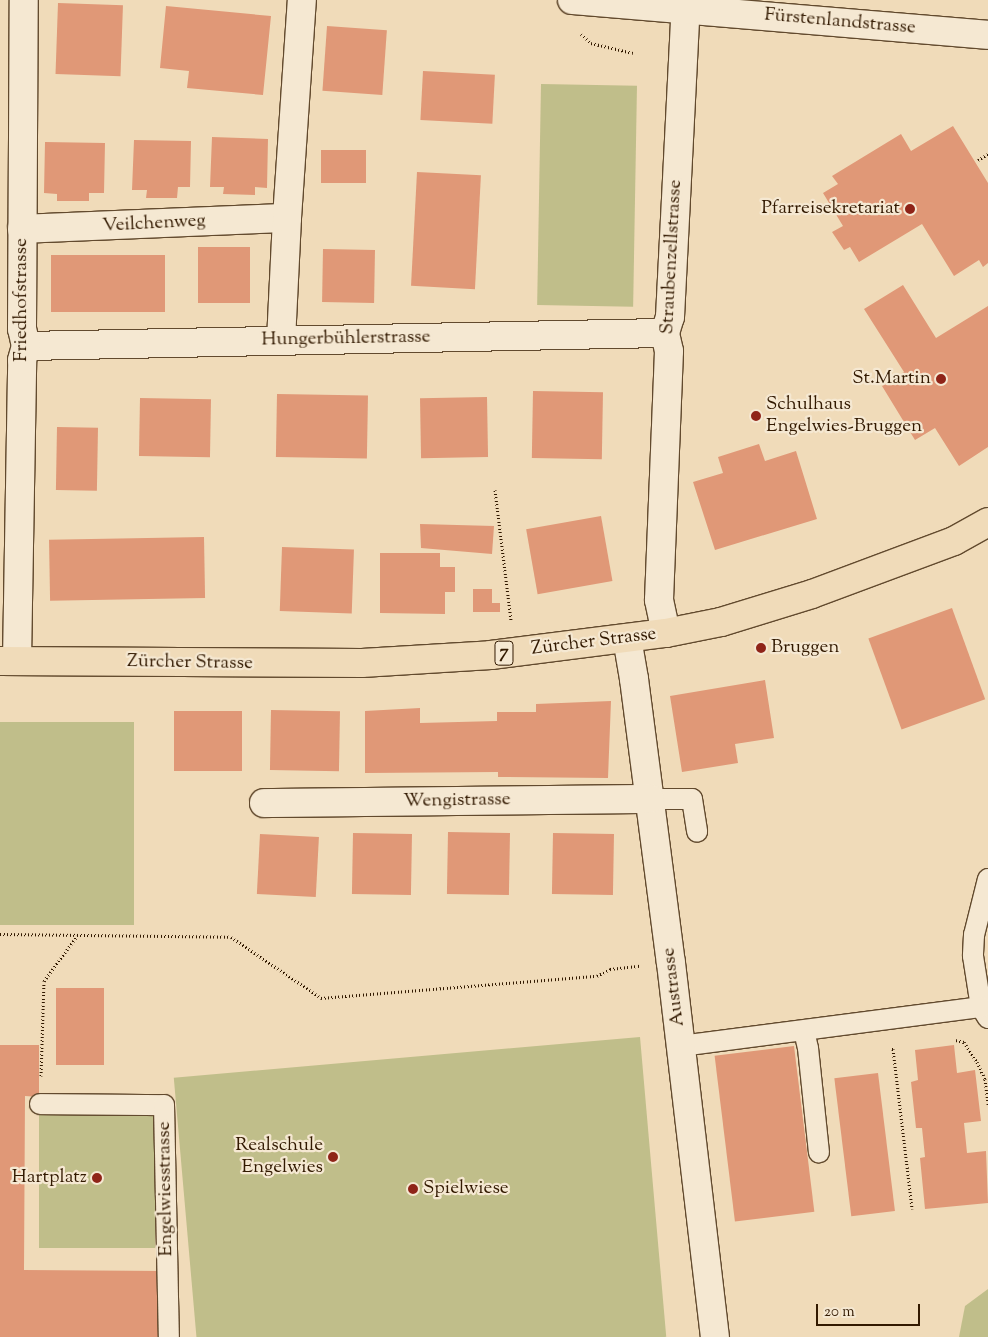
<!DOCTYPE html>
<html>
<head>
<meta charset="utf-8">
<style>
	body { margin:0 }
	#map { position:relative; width:988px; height:1337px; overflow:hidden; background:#f0dbb9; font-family:"Sorts Mill Goudy",serif }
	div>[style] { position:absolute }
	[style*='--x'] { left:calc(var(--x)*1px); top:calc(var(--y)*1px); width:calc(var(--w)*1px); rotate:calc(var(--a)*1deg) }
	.green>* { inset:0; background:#c0be8a; transform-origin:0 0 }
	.building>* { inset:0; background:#e09877; transform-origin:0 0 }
	.path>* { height:3px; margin-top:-1.5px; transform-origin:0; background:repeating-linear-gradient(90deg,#321900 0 1px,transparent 0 3.5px) }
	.roads { filter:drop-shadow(1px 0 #624a2e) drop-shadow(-1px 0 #624a2e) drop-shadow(0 1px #624a2e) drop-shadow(0 -1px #624a2e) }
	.lane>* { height:20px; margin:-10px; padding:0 10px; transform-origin:10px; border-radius:10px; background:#f5e8d2 }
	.street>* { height:28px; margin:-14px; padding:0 14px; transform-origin:14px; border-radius:14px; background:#f5e8d2 }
	.secondary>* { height:28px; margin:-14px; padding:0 14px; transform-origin:14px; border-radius:14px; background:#f5e8d2 }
	.primary>* { height:28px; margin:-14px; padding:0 14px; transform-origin:14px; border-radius:14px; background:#f0dbb9 }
	.dots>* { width:14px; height:14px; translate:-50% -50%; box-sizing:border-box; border:2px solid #f5e8d2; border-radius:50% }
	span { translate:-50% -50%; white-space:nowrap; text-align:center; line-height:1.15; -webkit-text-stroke:4.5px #f5e8d2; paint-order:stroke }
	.shield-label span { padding:1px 4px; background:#f5e8d2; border:1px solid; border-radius:4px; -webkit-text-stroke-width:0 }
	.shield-label { font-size:18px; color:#321900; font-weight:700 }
	.street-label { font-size:19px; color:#321900 }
	.poi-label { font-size:19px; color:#321900 }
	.right { translate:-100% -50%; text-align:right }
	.left { translate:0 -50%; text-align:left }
	.scale { position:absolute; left:816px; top:1304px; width:104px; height:22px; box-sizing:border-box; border:2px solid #321900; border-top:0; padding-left:6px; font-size:15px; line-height:18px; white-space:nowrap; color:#321900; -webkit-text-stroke:4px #f5e8d2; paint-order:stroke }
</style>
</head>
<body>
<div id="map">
	<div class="green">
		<i style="left:541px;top:84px;width:96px;height:221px;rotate:1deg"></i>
		<i style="left:0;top:722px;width:134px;height:203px"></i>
		<i style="left:640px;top:1037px;width:301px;height:468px;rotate:85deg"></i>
		<i style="left:39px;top:1107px;width:116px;height:141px"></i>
		<i style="clip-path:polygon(988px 1289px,988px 1337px,959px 1337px,965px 1306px)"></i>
	</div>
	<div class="building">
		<i style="left:58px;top:3px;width:65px;height:71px;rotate:2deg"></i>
		<i style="clip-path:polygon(166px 6px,271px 16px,263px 95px,187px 88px,189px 71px,160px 68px)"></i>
		<i style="left:327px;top:26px;width:60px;height:65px;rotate:4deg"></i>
		<i style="left:423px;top:71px;width:72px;height:49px;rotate:3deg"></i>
		<i style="clip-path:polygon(953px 126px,988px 183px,988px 263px,983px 267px,979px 260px,954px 276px,922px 224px,859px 262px,850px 247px,844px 250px,832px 232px,843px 226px,823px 193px,838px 184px,832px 176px,901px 134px,911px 151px)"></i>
		<i style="clip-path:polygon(212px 137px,268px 139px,267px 188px,255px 187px,255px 195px,223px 194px,224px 187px,210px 187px)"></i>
		<i style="clip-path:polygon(134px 140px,191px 141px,190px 187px,178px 187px,177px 198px,146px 198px,147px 190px,132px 190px)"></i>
		<i style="clip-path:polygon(45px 142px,105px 143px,104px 193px,89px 193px,89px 201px,57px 201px,57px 194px,44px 193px)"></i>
		<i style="left:321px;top:150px;width:45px;height:33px"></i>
		<i style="left:417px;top:172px;width:64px;height:114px;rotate:3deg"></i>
		<i style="left:250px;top:247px;width:56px;height:52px;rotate:90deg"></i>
		<i style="left:323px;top:249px;width:52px;height:53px;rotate:1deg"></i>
		<i style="left:165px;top:255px;width:57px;height:114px;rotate:90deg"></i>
		<i style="clip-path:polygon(903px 285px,936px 338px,988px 306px,988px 447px,959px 466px,935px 428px,915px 440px,882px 386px,904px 372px,864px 309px)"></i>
		<i style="left:533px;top:391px;width:70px;height:67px;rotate:1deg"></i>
		<i style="left:277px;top:394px;width:91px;height:63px;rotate:1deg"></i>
		<i style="left:487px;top:397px;width:60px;height:67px;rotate:89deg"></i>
		<i style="left:140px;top:398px;width:71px;height:58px;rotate:1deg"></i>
		<i style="left:57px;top:427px;width:41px;height:63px;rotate:1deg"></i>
		<i style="clip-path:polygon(759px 444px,765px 461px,796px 451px,817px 519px,715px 550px,693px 482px,723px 473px,718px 457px)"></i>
		<i style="left:601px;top:516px;width:66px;height:76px;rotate:80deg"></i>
		<i style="clip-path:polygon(420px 524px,494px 526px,492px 554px,421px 548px)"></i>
		<i style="left:204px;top:537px;width:61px;height:155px;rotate:89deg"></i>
		<i style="left:282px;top:547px;width:72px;height:64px;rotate:2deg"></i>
		<i style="clip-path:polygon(380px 553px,440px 553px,440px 567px,455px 567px,455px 592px,445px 592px,445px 614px,380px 613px)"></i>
		<i style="clip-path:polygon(473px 589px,492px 589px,492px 603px,500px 603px,500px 612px,473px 612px)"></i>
		<i style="left:952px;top:608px;width:97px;height:89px;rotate:70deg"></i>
		<i style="clip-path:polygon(765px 680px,774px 738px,735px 744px,738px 763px,682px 772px,670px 696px)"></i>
		<i style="clip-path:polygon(611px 701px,608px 778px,498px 777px,498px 772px,365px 773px,365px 711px,420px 708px,420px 723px,497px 721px,497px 712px,536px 712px,536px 704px)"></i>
		<i style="left:271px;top:710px;width:69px;height:60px;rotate:1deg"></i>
		<i style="left:174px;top:711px;width:68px;height:60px"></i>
		<i style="left:448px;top:832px;width:62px;height:62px;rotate:1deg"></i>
		<i style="left:353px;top:833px;width:59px;height:61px;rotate:1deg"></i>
		<i style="left:553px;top:833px;width:61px;height:61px;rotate:1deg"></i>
		<i style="left:260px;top:834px;width:59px;height:60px;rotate:3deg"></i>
		<i style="left:56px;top:988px;width:48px;height:77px"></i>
		<i style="clip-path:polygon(0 1045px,39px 1045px,39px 1097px,25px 1096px,24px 1270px,164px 1271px,164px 1337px,0 1337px)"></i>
		<i style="clip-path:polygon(954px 1045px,957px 1073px,975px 1070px,981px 1121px,964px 1123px,967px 1153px,986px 1151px,988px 1203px,925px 1209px,920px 1158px,925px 1157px,922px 1128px,916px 1128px,911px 1082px,918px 1080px,915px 1050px)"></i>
		<i style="left:794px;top:1046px;width:167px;height:80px;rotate:83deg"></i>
		<i style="left:878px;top:1073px;width:139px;height:44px;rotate:83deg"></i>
	</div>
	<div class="path">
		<i style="--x:581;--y:34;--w:13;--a:42"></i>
		<i style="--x:591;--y:43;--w:43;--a:13.4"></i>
		<i style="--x:978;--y:160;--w:12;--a:-31"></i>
		<i style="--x:495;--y:490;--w:131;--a:83"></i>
		<i style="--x:0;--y:934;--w:231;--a:0.7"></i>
		<i style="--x:231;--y:937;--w:109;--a:34.1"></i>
		<i style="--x:321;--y:998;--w:277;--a:-4.6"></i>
		<i style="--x:597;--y:976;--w:15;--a:-28"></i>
		<i style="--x:610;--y:969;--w:30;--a:-6"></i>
		<i style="--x:956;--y:1040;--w:8;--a:14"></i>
		<i style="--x:964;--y:1042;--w:24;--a:57"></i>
		<i style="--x:977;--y:1062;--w:19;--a:65"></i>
		<i style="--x:985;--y:1079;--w:26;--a:83"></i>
		<i style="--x:892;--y:1049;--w:1;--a:0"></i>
		<i style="--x:893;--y:1049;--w:161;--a:83.2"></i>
		<i style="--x:41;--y:1076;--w:95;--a:-88.2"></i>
		<i style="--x:44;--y:981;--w:56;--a:-53.7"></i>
	</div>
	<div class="roads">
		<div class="lane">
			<i style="--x:650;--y:799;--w:42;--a:0"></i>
			<i style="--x:692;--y:799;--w:33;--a:81"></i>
			<i style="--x:988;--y:879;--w:58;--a:104"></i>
			<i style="--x:974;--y:935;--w:21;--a:93"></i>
			<i style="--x:973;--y:956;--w:52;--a:81.1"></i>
			<i style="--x:981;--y:1007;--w:13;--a:58"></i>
			<i style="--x:804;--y:1031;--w:17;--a:77"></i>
			<i style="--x:808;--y:1048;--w:105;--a:84"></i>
			<i style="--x:681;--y:1046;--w:303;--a:-7.4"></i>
			<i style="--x:40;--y:1104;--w:124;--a:0.5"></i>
			<i style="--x:164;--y:1105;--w:232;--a:88.8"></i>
		</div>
		<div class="street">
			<i style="--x:22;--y:229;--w:265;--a:-2.4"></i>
			<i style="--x:281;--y:341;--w:123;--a:-87.2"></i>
			<i style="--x:287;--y:218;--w:219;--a:-86.1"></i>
			<i style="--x:26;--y:346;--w:639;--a:-1.17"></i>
			<i style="--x:666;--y:633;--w:34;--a:-102"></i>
			<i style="--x:659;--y:600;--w:249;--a:-87.7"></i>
			<i style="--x:669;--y:351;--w:18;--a:-103"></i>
			<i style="--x:665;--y:333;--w:17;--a:-73"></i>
			<i style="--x:670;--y:317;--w:317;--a:-87.1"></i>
			<i style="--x:627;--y:638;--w:42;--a:80.3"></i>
			<i style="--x:634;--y:679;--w:286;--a:82.6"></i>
			<i style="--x:671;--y:963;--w:377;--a:83.3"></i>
			<i style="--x:17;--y:660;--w:300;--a:-89"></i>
			<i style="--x:22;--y:360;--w:15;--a:-74"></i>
			<i style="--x:26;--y:346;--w:17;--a:-103"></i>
			<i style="--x:22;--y:329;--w:329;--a:-89.7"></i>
			<i style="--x:264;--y:803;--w:386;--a:-0.6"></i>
		</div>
		<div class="secondary">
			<i style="--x:572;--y:0;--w:417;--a:4.8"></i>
		</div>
		<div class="primary">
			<i style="--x:0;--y:661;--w:362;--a:0.3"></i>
			<i style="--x:362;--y:663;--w:129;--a:-3.5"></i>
			<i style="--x:491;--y:655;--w:176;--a:-7.2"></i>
			<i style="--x:666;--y:633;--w:56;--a:-11.3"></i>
			<i style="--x:721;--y:622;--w:95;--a:-17.1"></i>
			<i style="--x:812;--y:594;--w:152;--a:-20.5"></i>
			<i style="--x:954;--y:541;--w:39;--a:-29"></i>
		</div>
	</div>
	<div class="dots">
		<i style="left:910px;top:209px;background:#8f2418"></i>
		<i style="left:941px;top:379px;background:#8f2418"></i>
		<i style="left:756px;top:416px;background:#8f2418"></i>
		<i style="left:761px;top:648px;background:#8f2418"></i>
		<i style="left:333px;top:1157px;background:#8f2418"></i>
		<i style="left:97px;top:1178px;background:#8f2418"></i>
		<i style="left:413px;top:1189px;background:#8f2418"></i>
	</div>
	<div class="shield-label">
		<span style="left:504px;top:653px">7</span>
	</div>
	<div class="street-label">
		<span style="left:840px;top:22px;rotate:5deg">Fürstenlandstrasse</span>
		<span style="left:154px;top:224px;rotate:-3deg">Veilchenweg</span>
		<span style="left:672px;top:257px;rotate:-87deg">Straubenzellstrasse</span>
		<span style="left:22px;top:300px;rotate:-90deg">Friedhofstrasse</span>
		<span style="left:346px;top:339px;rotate:-1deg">Hungerbühlerstrasse</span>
		<span style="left:594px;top:642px;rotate:-7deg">Zürcher Strasse</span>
		<span style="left:190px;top:663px;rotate:1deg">Zürcher Strasse</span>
		<span style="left:457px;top:801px;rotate:-1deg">Wengistrasse</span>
		<span style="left:674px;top:987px;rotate:-97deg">Austrasse</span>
		<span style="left:166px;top:1189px;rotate:-91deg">Engelwiesstrasse</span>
	</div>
	<div class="poi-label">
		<span class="right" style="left:900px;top:209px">Pfarreisekretariat</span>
		<span class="right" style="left:931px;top:379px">St.Martin</span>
		<span class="left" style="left:766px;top:416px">Schulhaus<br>Engelwies-Bruggen</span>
		<span class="left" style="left:771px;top:648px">Bruggen</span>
		<span class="right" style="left:323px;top:1157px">Realschule<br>Engelwies</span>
		<span class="right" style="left:87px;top:1178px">Hartplatz</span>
		<span class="left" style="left:423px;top:1189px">Spielwiese</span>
	</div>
	<div class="scale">20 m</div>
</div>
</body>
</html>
